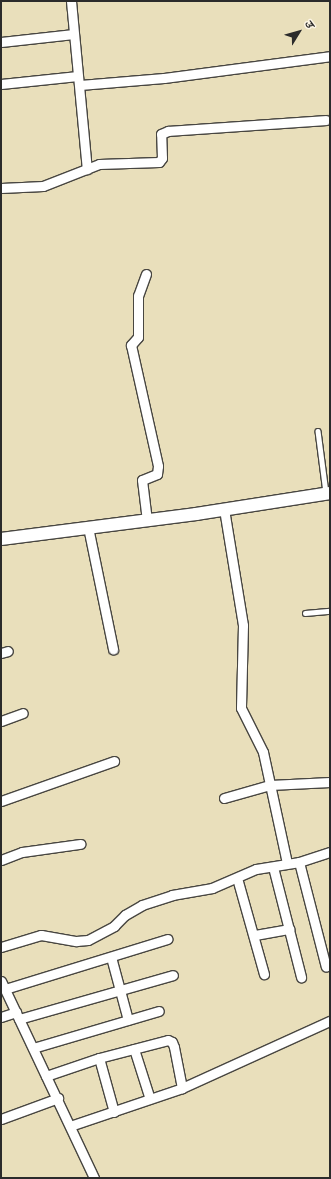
<!DOCTYPE html>
<html>
<head>
<meta charset="utf-8">
<style>
	body { margin:0 }
	#map { position:relative; width:331px; height:1179px; overflow:hidden; background:#e9dfbb; font-family:Kalam,"Playpen Sans Deva",sans-serif }
	div>[style] { position:absolute }
	[style*='--x'] { left:calc(var(--x)*1px); top:calc(var(--y)*1px); width:calc(var(--w)*1px); rotate:calc(var(--a)*1deg) }
	.roads { filter:drop-shadow(1px 0 #484641) drop-shadow(-1px 0 #484641) drop-shadow(0 1px #484641) drop-shadow(0 -1px #484641) }
	.service>* { height:4.5px; margin:-2.25px; padding:0 2.25px; transform-origin:2.25px; border-radius:2.25px; background:#fff }
	.minor>* { height:9px; margin:-4.5px; padding:0 4.5px; transform-origin:4.5px; border-radius:4.5px; background:#fff }
	.tertiary>* { height:12px; margin:-6px; padding:0 6px; transform-origin:6px; border-radius:6px; background:#fff }
	span { translate:-50% -50%; white-space:nowrap; text-align:center; line-height:1.15; -webkit-text-stroke:3px #fcf5e5; paint-order:stroke }
	.frame { position:absolute; inset:0; border:2px solid #2b2b2b; pointer-events:none }
	.north { position:absolute; left:279px; top:12px; width:40px; height:40px; -webkit-text-stroke:3px #fcf5e5; paint-order:stroke; rotate:53deg; font-size:11px; font-weight:700; line-height:16px; text-align:center; color:#2b2b2b }
	.north::after { content:''; display:block; margin:auto; width:14px; height:18px; background:#2b2b2b; clip-path:polygon(50% 0,100% 100%,50% 72%,0 100%) }
</style>
</head>
<body>
<div id="map">
	<div class="roads">
		<div class="service">
			<i style="--x:318;--y:431;--w:63;--a:82.6"></i>
			<i style="--x:305;--y:613;--w:25;--a:-5"></i>
		</div>
		<div class="minor">
			<i style="--x:71;--y:1;--w:169;--a:84.6"></i>
			<i style="--x:1;--y:42;--w:73;--a:-6.3"></i>
			<i style="--x:1;--y:84;--w:77;--a:-5.9"></i>
			<i style="--x:80;--y:85;--w:84;--a:-4.8"></i>
			<i style="--x:164;--y:78;--w:167;--a:-7.5"></i>
			<i style="--x:1;--y:188;--w:42;--a:-2.7"></i>
			<i style="--x:43;--y:186;--w:60;--a:-21.4"></i>
			<i style="--x:99;--y:164;--w:60;--a:-1.9"></i>
			<i style="--x:159;--y:162;--w:5;--a:-53"></i>
			<i style="--x:162;--y:158;--w:24;--a:-92"></i>
			<i style="--x:161;--y:134;--w:8;--a:-23"></i>
			<i style="--x:168;--y:131;--w:158;--a:-4"></i>
			<i style="--x:146;--y:274;--w:23;--a:110"></i>
			<i style="--x:138;--y:296;--w:41;--a:90"></i>
			<i style="--x:138;--y:337;--w:11;--a:131"></i>
			<i style="--x:131;--y:345;--w:124;--a:77.4"></i>
			<i style="--x:158;--y:466;--w:8;--a:97"></i>
			<i style="--x:157;--y:474;--w:16;--a:158"></i>
			<i style="--x:142;--y:480;--w:39;--a:83"></i>
			<i style="--x:224;--y:509;--w:118;--a:80.7"></i>
			<i style="--x:243;--y:625;--w:83;--a:91.4"></i>
			<i style="--x:241;--y:708;--w:49;--a:63.4"></i>
			<i style="--x:263;--y:752;--w:114;--a:77.8"></i>
			<i style="--x:88;--y:527;--w:125;--a:78.4"></i>
			<i style="--x:1;--y:653;--w:7;--a:-16"></i>
			<i style="--x:1;--y:721;--w:23;--a:-20"></i>
			<i style="--x:224;--y:798;--w:48;--a:-15.8"></i>
			<i style="--x:270;--y:785;--w:60;--a:-2.9"></i>
			<i style="--x:1;--y:801;--w:120;--a:-19.5"></i>
			<i style="--x:1;--y:860;--w:22;--a:-21"></i>
			<i style="--x:22;--y:852;--w:59;--a:-7.9"></i>
			<i style="--x:299;--y:862;--w:108;--a:75.6"></i>
			<i style="--x:273;--y:867;--w:114;--a:75.7"></i>
			<i style="--x:237;--y:878;--w:100;--a:74.3"></i>
			<i style="--x:255;--y:935;--w:35;--a:-10"></i>
			<i style="--x:1;--y:947;--w:42;--a:-16.7"></i>
			<i style="--x:41;--y:935;--w:36;--a:10"></i>
			<i style="--x:76;--y:941;--w:12;--a:-5"></i>
			<i style="--x:88;--y:940;--w:30;--a:-28"></i>
			<i style="--x:114;--y:926;--w:16;--a:-45"></i>
			<i style="--x:125;--y:915;--w:20;--a:-30"></i>
			<i style="--x:142;--y:905;--w:32;--a:-18"></i>
			<i style="--x:172;--y:895;--w:41;--a:-9.9"></i>
			<i style="--x:212;--y:888;--w:48;--a:-23.4"></i>
			<i style="--x:256;--y:869;--w:44;--a:-9.2"></i>
			<i style="--x:299;--y:862;--w:33;--a:-18"></i>
			<i style="--x:111;--y:957;--w:65;--a:74.9"></i>
			<i style="--x:1;--y:981;--w:218;--a:64.7"></i>
			<i style="--x:5;--y:989;--w:170;--a:-17.1"></i>
			<i style="--x:1;--y:1017;--w:16;--a:-18"></i>
			<i style="--x:19;--y:1019;--w:160;--a:-15.9"></i>
			<i style="--x:33;--y:1048;--w:131;--a:-16.4"></i>
			<i style="--x:134;--y:1049;--w:52;--a:72.3"></i>
			<i style="--x:99;--y:1058;--w:56;--a:74.5"></i>
			<i style="--x:46;--y:1076;--w:56;--a:-18.8"></i>
			<i style="--x:99;--y:1058;--w:71;--a:-14.6"></i>
			<i style="--x:168;--y:1040;--w:4;--a:27"></i>
			<i style="--x:172;--y:1042;--w:5;--a:68"></i>
			<i style="--x:174;--y:1047;--w:42;--a:79"></i>
			<i style="--x:1;--y:1119;--w:61;--a:-20.2"></i>
			<i style="--x:70;--y:1126;--w:118;--a:-18.7"></i>
			<i style="--x:182;--y:1088;--w:162;--a:-24.4"></i>
		</div>
		<div class="tertiary">
			<i style="--x:1;--y:539;--w:197;--a:-7.3"></i>
			<i style="--x:196;--y:514;--w:136;--a:-8.9"></i>
		</div>
	</div>
	<div class="frame"></div>
	<div class="north">उ</div>
</div>
</body>
</html>
